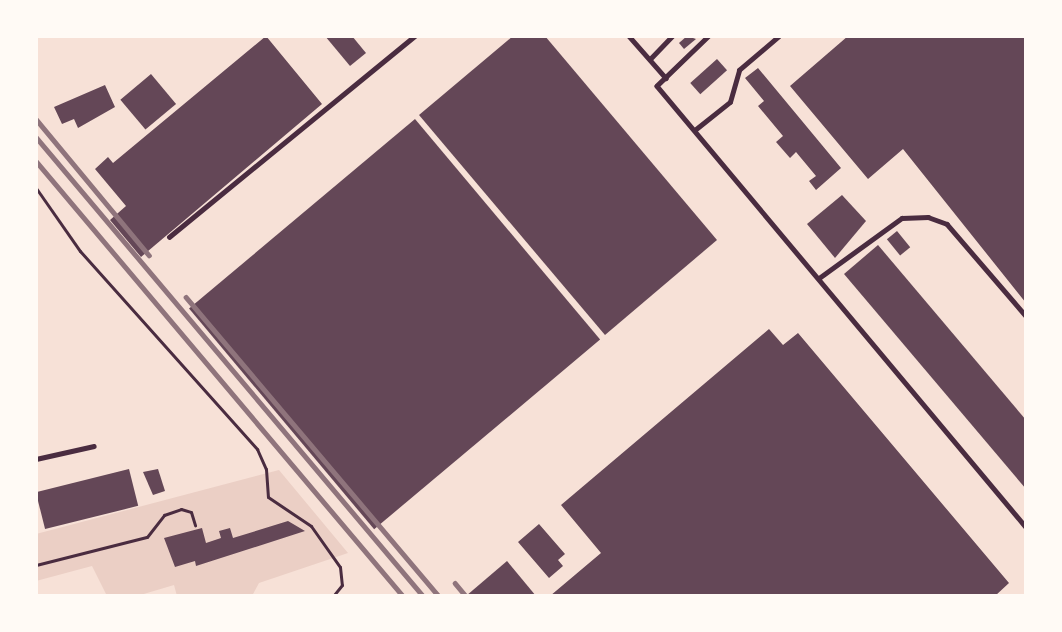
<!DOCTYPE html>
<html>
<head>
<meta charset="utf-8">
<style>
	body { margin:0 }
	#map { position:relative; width:1062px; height:632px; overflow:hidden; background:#f7e1d7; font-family:"Work Sans",sans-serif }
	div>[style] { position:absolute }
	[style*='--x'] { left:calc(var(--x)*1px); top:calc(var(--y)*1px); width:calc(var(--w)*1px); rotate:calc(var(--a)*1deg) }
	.green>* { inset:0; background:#ebcfc5 }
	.building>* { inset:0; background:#644757; transform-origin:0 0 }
	.path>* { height:3px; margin:-1.5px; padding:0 1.5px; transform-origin:1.5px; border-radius:1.5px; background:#4a2c40 }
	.service>* { height:4.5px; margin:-2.25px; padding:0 2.25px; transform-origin:2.25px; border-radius:2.25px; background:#4a2c40 }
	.rail>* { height:4.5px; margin:-2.25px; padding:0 2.25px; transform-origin:2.25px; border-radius:2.25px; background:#8f747c }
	span { translate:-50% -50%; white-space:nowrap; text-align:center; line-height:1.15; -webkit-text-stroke:6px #fffaf5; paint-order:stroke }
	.frame { position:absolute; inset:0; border:38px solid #fffaf5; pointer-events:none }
</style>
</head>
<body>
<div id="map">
	<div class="green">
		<i style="clip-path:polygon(279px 470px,348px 553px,259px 583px,252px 596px,177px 596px,174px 585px,137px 596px,107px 596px,92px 566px,36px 581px,36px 534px)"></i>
	</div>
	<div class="building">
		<i style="clip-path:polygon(266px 36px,322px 104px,141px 257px,110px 220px,126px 206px,95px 169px,108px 157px,113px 163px)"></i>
		<i style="clip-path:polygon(325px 36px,352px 36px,366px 53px,350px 66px)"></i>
		<i style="clip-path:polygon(513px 36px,545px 36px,717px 240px,605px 335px,419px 115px)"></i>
		<i style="clip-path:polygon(687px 36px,696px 39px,684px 49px,679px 43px)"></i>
		<i style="clip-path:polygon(848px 36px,1026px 36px,1026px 303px,903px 149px,868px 179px,790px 86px)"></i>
		<i style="left:717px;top:59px;width:15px;height:36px;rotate:48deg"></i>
		<i style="clip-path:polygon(758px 68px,841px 168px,816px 190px,809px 181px,816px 176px,796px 152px,790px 158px,776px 142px,783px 136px,758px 106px,764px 101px,745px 78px)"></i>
		<i style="left:151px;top:74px;width:39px;height:40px;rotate:50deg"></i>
		<i style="clip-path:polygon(105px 85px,115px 107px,78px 128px,74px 119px,62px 124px,54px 107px)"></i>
		<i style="left:415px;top:119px;width:288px;height:295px;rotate:50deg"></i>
		<i style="clip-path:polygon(842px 195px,866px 221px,835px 258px,807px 224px)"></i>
		<i style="left:897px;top:231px;width:21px;height:13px;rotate:51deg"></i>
		<i style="clip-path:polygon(878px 245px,1026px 420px,1026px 489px,844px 274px)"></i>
		<i style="clip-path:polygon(769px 329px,783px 345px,798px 333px,1009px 583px,995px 596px,550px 596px,601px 553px,561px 505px)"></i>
		<i style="left:129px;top:469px;width:38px;height:96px;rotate:76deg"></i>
		<i style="clip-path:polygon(158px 469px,165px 491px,153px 495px,143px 472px)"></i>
		<i style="clip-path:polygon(288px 521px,305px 531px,196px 566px,195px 561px,175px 567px,164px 538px,202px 528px,206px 543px,221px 538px,219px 531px,230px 528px,233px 538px)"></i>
		<i style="clip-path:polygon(539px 524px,565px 554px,558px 560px,563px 566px,549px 578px,518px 542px)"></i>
		<i style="clip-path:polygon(507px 561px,536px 596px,466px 596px)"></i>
	</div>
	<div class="path">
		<i style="--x:36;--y:188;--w:77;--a:55.1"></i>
		<i style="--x:80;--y:251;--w:266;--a:48.2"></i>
		<i style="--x:257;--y:449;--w:22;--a:66"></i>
		<i style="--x:266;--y:469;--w:28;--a:86"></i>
		<i style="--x:268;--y:497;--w:52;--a:34"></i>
		<i style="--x:311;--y:526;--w:50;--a:54.7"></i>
		<i style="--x:340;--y:567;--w:18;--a:84"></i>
		<i style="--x:342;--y:585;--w:14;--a:129"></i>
		<i style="--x:36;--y:565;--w:114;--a:-14.2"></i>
		<i style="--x:147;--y:537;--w:28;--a:-52"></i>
		<i style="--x:164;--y:515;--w:18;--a:-19"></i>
		<i style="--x:181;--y:509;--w:10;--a:17"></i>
		<i style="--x:191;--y:512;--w:14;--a:73"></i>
	</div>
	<div class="service">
		<i style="--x:629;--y:36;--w:56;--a:48.6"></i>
		<i style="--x:709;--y:36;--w:72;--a:136.1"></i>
		<i style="--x:657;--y:86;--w:575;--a:50.08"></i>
		<i style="--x:650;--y:59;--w:32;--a:-46"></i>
		<i style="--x:696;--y:129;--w:43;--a:-38.5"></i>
		<i style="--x:730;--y:102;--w:33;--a:-74"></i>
		<i style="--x:739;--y:70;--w:52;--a:-40.4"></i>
		<i style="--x:169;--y:237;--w:318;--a:-39.3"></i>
		<i style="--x:819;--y:278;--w:102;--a:-35.9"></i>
		<i style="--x:902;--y:218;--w:26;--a:-2"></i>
		<i style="--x:928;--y:217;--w:20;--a:20"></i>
		<i style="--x:947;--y:224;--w:121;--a:49.3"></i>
		<i style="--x:36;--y:459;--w:59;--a:-12.6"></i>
	</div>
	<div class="rail">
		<i style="--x:36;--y:119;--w:177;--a:50.3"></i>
		<i style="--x:36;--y:137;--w:600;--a:49.86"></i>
		<i style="--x:36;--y:161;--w:569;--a:49.85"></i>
		<i style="--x:186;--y:297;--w:392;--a:49.8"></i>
		<i style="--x:455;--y:583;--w:17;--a:50"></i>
	</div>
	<div class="frame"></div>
</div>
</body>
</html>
